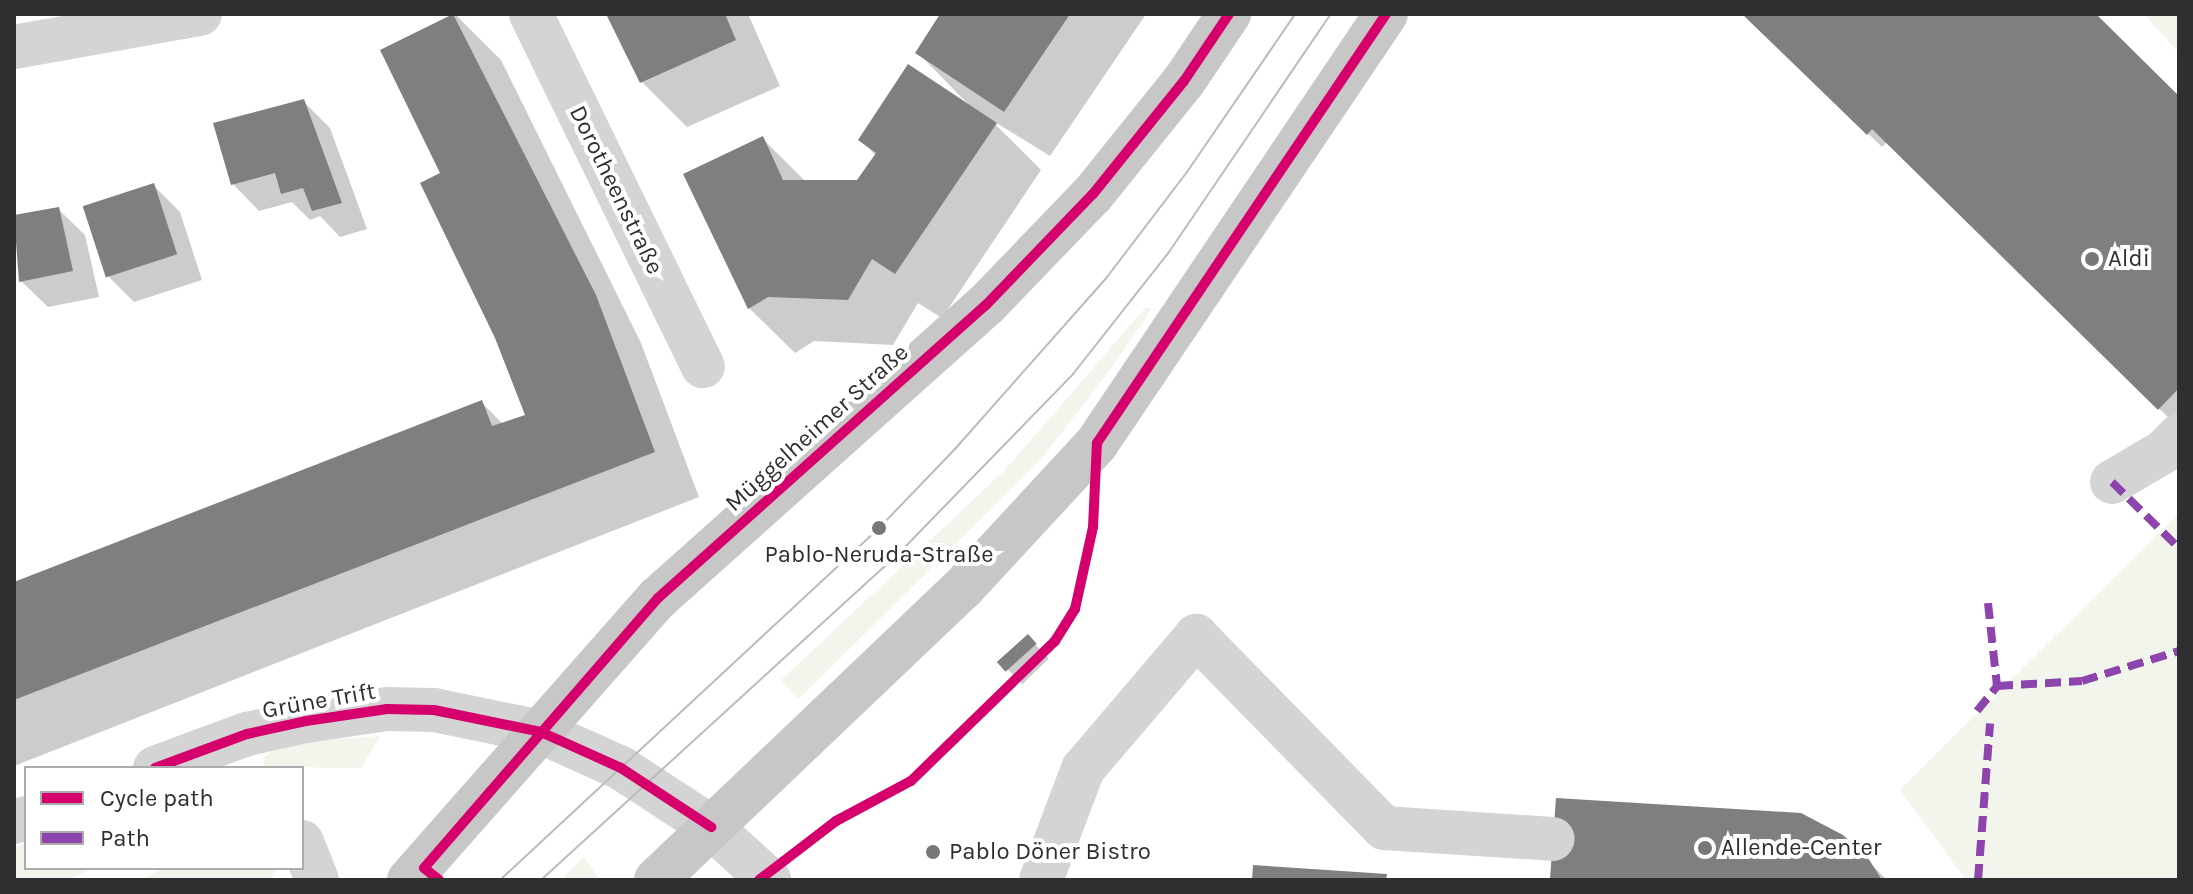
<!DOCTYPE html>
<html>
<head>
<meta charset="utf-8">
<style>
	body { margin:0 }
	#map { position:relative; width:2193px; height:894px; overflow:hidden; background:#fff; font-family:Karla,sans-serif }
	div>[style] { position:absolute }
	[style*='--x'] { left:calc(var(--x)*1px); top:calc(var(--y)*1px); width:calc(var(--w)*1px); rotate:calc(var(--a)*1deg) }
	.green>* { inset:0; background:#f2f5ec }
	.shadow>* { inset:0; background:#0003; transform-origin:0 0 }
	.building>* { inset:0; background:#7f7f7f; transform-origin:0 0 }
	.minor>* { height:44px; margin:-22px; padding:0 22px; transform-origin:22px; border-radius:22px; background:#d4d4d4 }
	.major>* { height:44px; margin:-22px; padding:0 22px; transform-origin:22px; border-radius:22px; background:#c7c7c7 }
	.tram>* { height:2px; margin:-1px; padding:0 1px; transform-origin:1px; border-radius:1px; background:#bbb }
	.quiet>* { height:8px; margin-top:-4px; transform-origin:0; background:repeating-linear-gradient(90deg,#8e44ad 0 16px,transparent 0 24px) }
	.cycleway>* { height:10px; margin:-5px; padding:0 5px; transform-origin:5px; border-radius:5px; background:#d6006c }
	.dots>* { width:22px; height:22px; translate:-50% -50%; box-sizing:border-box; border:4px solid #fff; border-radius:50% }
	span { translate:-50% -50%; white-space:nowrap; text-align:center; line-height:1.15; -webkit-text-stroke:8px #fff; paint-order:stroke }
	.street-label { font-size:24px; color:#2f2f2f }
	.poi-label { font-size:24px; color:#2f2f2f }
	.left { translate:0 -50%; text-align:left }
	.frame { position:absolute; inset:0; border:16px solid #2f2f2f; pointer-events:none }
	.legend { position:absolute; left:24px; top:766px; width:280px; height:104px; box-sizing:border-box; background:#fff; border:2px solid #acacac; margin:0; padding:10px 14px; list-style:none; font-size:24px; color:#2f2f2f }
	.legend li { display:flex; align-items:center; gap:16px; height:40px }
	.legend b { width:40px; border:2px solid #acacac }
</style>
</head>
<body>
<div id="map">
	<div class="green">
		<i style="clip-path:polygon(2144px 14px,2179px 14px,2179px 53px)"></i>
		<i style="clip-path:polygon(1146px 307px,1151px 310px,1115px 363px,1042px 458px,799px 699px,780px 681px,1004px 471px)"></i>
		<i style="clip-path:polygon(2179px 513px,2179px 880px,1966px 880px,1900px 790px)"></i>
		<i style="clip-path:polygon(380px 736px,361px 768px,264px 767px,263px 758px,271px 752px,310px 741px)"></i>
		<i style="clip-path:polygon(26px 843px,26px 868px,92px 868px,69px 880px,14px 880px,14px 848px)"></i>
		<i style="clip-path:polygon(584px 857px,600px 880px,561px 880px)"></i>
		<i style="clip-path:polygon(164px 868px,278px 868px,269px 880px,140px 880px)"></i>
	</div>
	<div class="shadow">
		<i style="clip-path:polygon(609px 14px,748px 14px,780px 86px,687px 127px,642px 82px)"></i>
		<i style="clip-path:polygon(942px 14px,1146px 14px,1050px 156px,990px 119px,1041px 170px,942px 318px,918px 303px,893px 345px,814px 341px,795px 353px,749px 308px,762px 138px,806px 182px,858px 182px,876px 156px,861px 140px,969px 105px,918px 53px)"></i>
		<i style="clip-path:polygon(1745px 14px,2092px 14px,2179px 99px,2179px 416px,2173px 422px,1887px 142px,1882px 147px)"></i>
		<i style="clip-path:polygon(456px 15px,501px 60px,641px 343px,699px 497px,14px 766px,14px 584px,482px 403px,503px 424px,527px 416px,442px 174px,383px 51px)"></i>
		<i style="clip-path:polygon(303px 101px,330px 128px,367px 229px,340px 237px,320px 216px,310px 220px,292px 202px,259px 211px,233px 184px)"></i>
		<i style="clip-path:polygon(154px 186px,180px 212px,202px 280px,134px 302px,108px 276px)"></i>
		<i style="clip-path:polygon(58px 209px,85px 235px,99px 297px,48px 307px,21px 281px,14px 217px)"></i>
		<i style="left:1028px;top:637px;width:30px;height:37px;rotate:46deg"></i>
		<i style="clip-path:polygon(1867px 860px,1887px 880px,1552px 878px)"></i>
	</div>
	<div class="building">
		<i style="clip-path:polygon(453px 14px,596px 295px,655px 452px,14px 700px,14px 582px,482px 400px,492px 426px,525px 415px,495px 338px,420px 183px,440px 173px,380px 50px)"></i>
		<i style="clip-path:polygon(606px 14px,725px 14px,736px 40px,640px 83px)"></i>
		<i style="clip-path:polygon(940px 14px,1070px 14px,1004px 112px,915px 53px)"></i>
		<i style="clip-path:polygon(1742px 14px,2096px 14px,2179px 96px,2179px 388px,2158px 410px,1872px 129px,1867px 135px)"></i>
		<i style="clip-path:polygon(908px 64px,997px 123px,895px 274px,872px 259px,848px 300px,768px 297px,748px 309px,683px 174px,763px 136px,783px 180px,857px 180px,876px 153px,858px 140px)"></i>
		<i style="clip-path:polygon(304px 99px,342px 203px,312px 211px,303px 188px,281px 194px,275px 173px,231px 185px,213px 123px)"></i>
		<i style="left:154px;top:183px;width:75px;height:75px;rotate:72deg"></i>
		<i style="clip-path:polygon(59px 207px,73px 271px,19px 282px,14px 215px)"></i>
		<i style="left:1028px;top:634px;width:13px;height:42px;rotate:48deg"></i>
		<i style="clip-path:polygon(1556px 798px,1801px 813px,1843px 835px,1868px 858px,1882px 880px,1550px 879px)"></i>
		<i style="clip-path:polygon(1253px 865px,1387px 874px,1386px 880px,1252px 880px)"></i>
	</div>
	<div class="minor">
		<i style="--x:531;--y:14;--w:392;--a:64"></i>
		<i style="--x:14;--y:47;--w:189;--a:-10.1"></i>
		<i style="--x:2112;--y:482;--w:59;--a:-30.5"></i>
		<i style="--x:2163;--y:452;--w:23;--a:-45"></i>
		<i style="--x:155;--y:768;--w:98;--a:-20.3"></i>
		<i style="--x:247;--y:734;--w:60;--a:-12.4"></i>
		<i style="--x:306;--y:721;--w:82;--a:-8.4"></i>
		<i style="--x:387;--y:709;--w:47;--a:1.2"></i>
		<i style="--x:434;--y:710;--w:109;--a:11.6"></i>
		<i style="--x:541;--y:732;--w:88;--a:24.2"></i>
		<i style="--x:621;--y:768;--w:108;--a:33.2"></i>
		<i style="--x:711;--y:827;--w:79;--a:42.4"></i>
		<i style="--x:14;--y:822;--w:13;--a:-18"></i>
		<i style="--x:302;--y:842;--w:41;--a:68.5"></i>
		<i style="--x:1041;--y:880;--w:119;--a:-69.3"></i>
		<i style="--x:1083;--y:769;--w:175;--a:-49.6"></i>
		<i style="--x:1196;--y:636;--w:269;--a:45.6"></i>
		<i style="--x:1384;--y:828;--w:169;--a:3.7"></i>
	</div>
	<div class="major">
		<i style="--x:409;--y:880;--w:376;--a:-48.6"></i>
		<i style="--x:658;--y:598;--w:440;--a:-41.8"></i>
		<i style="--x:986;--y:305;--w:154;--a:-46.1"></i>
		<i style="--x:1093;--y:194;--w:145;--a:-51.2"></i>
		<i style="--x:1184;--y:81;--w:81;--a:-56.1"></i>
		<i style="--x:656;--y:880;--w:422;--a:-43.6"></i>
		<i style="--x:962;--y:589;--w:199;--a:-47.2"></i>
		<i style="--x:1097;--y:443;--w:517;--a:-56.03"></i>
	</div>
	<div class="tram">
		<i style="--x:500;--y:880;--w:517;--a:-42.88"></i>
		<i style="--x:879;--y:528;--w:110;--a:-46.1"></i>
		<i style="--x:955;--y:449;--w:230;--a:-48.5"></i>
		<i style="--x:1107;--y:277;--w:132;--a:-52.7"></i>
		<i style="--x:1187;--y:172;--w:191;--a:-55.6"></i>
		<i style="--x:541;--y:880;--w:491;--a:-42.4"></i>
		<i style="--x:903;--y:549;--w:244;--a:-45.8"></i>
		<i style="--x:1073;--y:374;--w:155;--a:-51.8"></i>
		<i style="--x:1169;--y:252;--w:288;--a:-55.8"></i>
	</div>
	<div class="quiet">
		<i style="--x:2112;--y:482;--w:94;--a:44.6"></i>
		<i style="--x:1988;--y:603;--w:83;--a:83.8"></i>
		<i style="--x:1977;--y:711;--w:32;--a:-51"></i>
		<i style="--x:1997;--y:686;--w:85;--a:-3.4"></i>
		<i style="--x:2082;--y:681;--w:102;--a:-17.2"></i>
		<i style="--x:1978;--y:880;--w:157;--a:-85.6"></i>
	</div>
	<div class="cycleway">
		<i style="--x:155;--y:768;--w:98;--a:-20.3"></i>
		<i style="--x:247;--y:734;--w:60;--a:-12.4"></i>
		<i style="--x:306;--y:721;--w:82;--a:-8.4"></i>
		<i style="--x:387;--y:709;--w:47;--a:1.2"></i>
		<i style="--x:434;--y:710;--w:109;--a:11.6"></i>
		<i style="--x:541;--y:732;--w:88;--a:24.2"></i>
		<i style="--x:621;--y:768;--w:108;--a:33.2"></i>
		<i style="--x:439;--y:880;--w:19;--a:-141"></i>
		<i style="--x:424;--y:868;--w:357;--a:-49.1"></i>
		<i style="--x:658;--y:598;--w:440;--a:-41.8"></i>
		<i style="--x:986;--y:305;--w:154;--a:-46.1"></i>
		<i style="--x:1093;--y:194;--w:145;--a:-51.2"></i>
		<i style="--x:1184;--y:81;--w:81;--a:-56.1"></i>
		<i style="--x:759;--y:880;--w:97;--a:-37.5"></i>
		<i style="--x:836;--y:821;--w:85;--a:-28.1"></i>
		<i style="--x:911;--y:781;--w:201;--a:-44.2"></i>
		<i style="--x:1055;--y:641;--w:38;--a:-58"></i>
		<i style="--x:1075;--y:609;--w:84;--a:-77.6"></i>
		<i style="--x:1093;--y:527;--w:84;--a:-87.3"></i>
		<i style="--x:1097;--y:443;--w:517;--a:-56.03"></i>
	</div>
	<div class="dots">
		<i style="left:2092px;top:259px;background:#787878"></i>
		<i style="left:879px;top:528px;background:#787878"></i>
		<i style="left:1705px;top:848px;background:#787878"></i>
		<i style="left:933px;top:852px;background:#787878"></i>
	</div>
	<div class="street-label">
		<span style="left:616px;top:190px;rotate:64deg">Dorotheenstraße</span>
		<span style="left:817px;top:428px;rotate:-42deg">Müggelheimer Straße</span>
		<span style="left:319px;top:701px;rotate:-10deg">Grüne Trift</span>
	</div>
	<div class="poi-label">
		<span class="left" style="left:2108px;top:259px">Aldi</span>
		<span style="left:879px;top:555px">Pablo-Neruda-Straße</span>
		<span class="left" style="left:1721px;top:848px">Allende-Center</span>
		<span class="left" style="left:949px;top:852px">Pablo Döner Bistro</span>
	</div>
	<div class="frame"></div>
	<ul class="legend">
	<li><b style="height:10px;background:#d6006c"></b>Cycle path</li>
	<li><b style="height:10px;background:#8e44ad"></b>Path</li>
	</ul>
</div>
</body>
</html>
